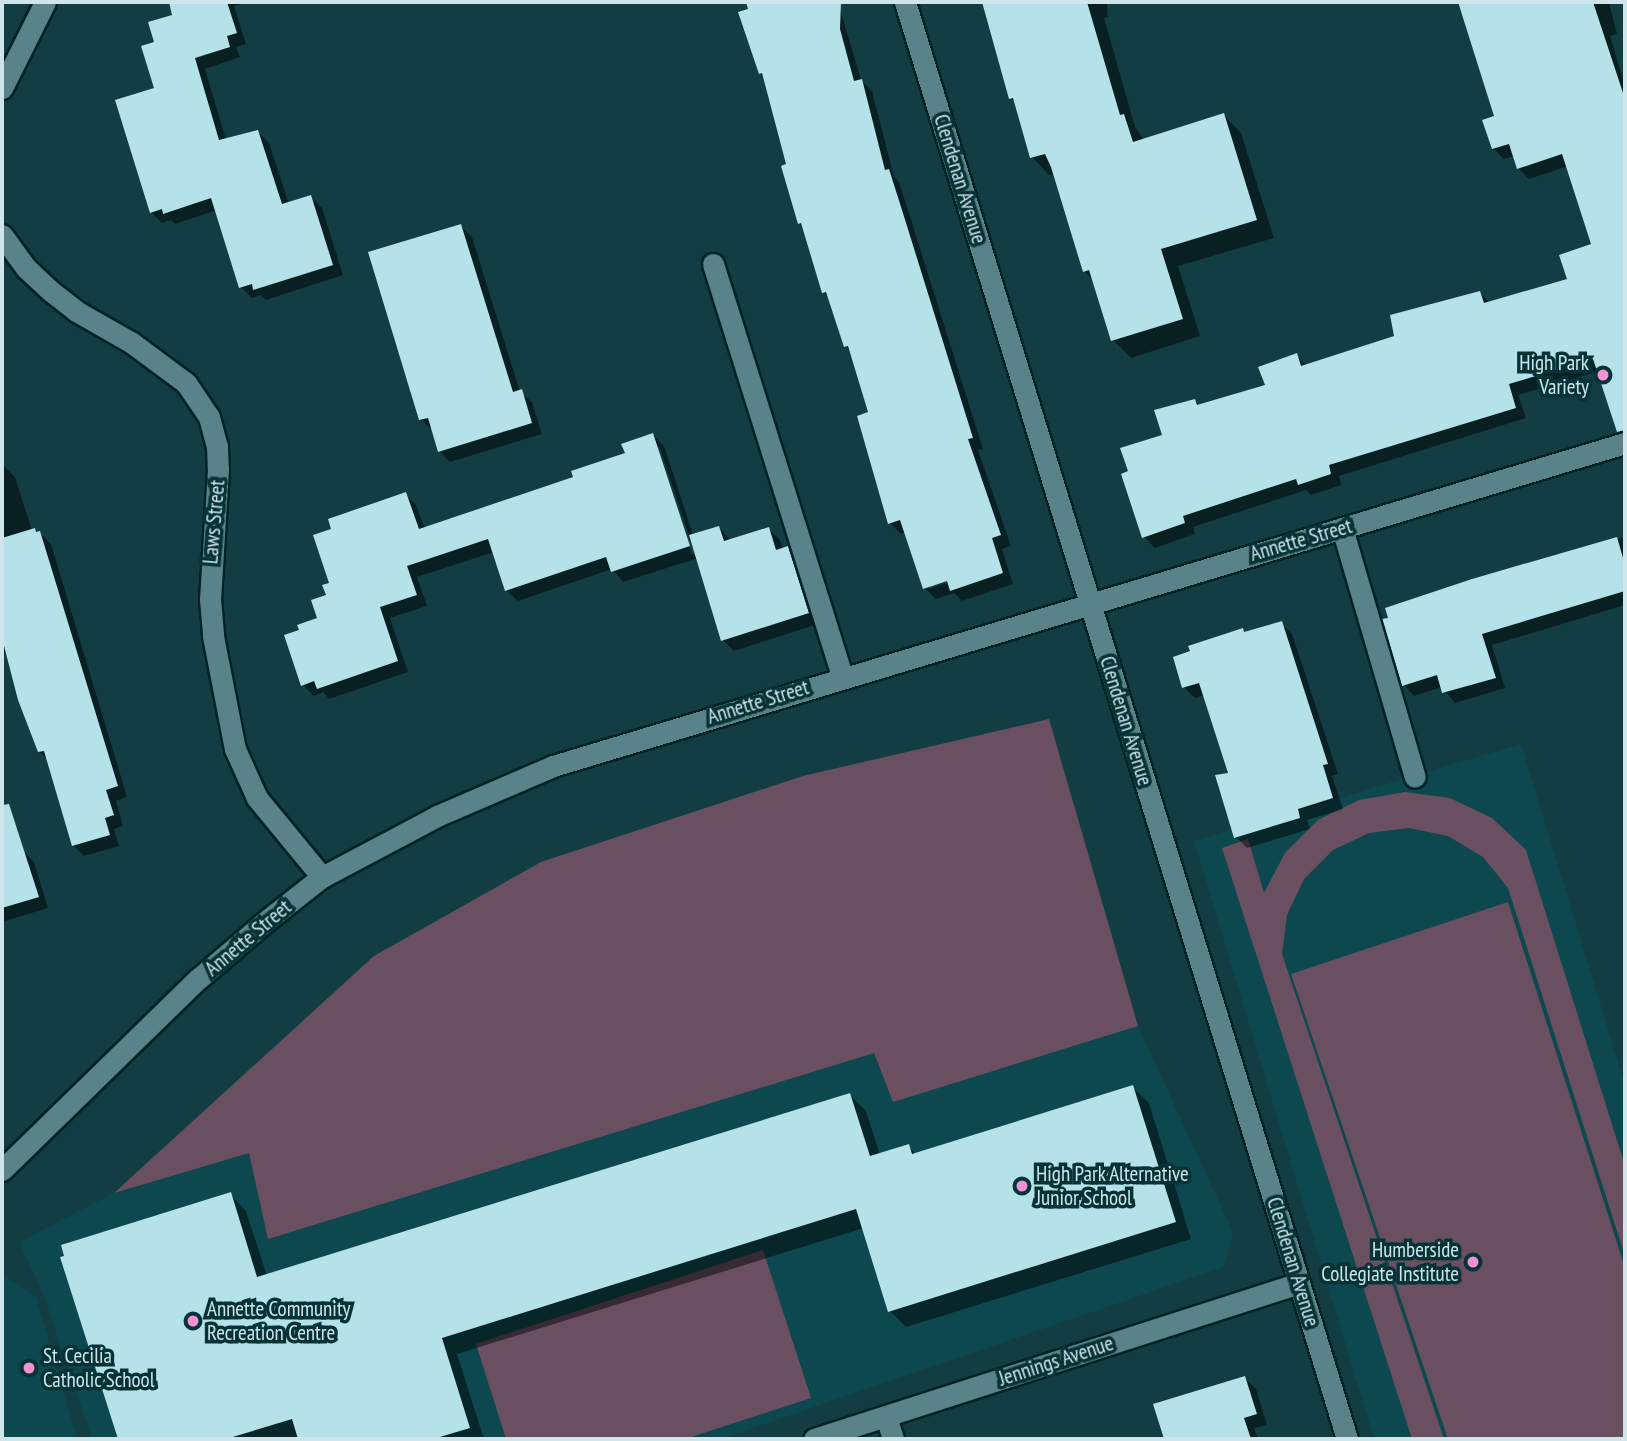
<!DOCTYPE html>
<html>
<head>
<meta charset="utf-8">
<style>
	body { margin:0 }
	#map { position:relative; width:1627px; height:1441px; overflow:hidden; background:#123d43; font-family:"PT Sans Narrow",sans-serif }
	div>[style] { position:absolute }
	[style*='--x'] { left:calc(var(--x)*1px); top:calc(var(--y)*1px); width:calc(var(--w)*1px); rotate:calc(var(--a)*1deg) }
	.built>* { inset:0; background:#0e484f }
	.green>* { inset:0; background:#6a4f60 }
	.shadow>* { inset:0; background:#0007 }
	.building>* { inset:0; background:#b5e1e8 }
	.roads { filter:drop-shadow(2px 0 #022227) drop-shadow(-2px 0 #022227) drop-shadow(0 2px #022227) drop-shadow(0 -2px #022227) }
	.minor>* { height:21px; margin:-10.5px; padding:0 10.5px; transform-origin:10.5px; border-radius:10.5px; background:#598289 }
	.dots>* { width:19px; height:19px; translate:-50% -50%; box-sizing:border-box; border:4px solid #053338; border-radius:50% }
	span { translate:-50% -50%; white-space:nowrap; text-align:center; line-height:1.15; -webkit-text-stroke:7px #053338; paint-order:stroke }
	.street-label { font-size:21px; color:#d0e5e9 }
	.poi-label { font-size:21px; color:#d0e5e9 }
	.right { translate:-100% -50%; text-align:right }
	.left { translate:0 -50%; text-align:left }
	.frame { position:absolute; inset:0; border:4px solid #d0e5e9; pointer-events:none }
</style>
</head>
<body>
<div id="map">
	<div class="built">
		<i style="clip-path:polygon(1049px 719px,1138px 1026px,1233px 1232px,1224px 1267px,720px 1439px,92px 1439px,43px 1293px,19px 1242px,114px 1193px,374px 956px,541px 862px,803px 776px)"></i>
		<i style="clip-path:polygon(1521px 744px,1625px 1085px,1625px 1439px,1374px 1439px,1194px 841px)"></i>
		<i style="clip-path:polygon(2px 1274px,36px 1297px,77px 1439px,2px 1439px)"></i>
	</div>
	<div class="green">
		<i style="clip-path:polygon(1049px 719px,1138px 1026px,893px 1102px,874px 1053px,268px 1239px,249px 1153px,114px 1193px,374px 956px,541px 862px,803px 776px)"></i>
		<i style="clip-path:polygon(1405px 792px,1450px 798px,1492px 818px,1526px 850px,1625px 1166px,1625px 1256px,1508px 888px,1483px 857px,1448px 836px,1409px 828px,1369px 833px,1333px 850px,1304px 879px,1287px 915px,1282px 954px,1444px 1439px,1412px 1439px,1222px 848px,1248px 839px,1264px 893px,1285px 853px,1318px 820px,1359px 800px)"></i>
		<i style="clip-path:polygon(1508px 902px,1625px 1268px,1625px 1439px,1448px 1439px,1291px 974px)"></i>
		<i style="clip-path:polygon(763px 1250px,811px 1398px,685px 1439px,506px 1439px,476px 1344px)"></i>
	</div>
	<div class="shadow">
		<i style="clip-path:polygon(170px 2px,250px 2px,234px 6px,246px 44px,236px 47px,240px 57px,205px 69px,226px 140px,258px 132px,269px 143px,289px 204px,311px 197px,322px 208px,343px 275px,266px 300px,261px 295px,252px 298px,241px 287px,217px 210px,175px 224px,171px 220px,162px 223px,151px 212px,157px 43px,175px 16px)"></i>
		<i style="clip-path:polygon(evenodd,748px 2px,838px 2px,861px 80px,872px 91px,894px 177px,899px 182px,912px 223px,983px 449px,978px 450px,1011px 546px,1002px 549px,1013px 584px,962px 601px,954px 593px,936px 599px,925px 588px,906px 532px,901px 534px,890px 523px,871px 414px,852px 353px,845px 346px,830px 299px,824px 292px,804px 228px,799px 223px,788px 166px,765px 78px,760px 73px,748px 2px,954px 576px,955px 580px,929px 589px,929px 586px,954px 576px)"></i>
		<i style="clip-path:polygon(983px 2px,1107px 2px,1108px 17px,1104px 18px,1135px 127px,1144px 140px,1224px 115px,1241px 133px,1274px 238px,1178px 266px,1200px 336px,1131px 358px,1113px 340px,1095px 282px,1084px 271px,1055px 174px,1049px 175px,1032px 157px,1017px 105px,1011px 98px)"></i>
		<i style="clip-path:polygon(1457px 2px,1609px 2px,1617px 34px,1610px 36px,1625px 86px,1625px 407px,1619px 409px,1599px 371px,1518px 395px,1526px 418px,1339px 476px,1341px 485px,1311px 495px,1306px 490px,1193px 527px,1195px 534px,1155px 548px,1144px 537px,1130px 472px,1194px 400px,1200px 406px,1267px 386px,1296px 355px,1307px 366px,1396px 338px,1480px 293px,1490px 303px,1569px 280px,1593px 245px,1568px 166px,1529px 179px,1518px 168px,1515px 156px,1504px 159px,1493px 148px,1496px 117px,1469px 29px)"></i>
		<i style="clip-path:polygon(461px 226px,472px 237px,520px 392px,532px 402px,542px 434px,450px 462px,439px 451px,432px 430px,421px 419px)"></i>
		<i style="clip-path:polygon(evenodd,653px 435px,664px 446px,693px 535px,719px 527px,731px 541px,769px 529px,780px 540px,783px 550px,787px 548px,798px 559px,818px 624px,734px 651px,723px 640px,698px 558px,623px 582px,612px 569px,518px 601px,507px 591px,494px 552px,417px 577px,427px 606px,390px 618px,408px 672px,329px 699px,323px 692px,314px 696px,303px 685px,301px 631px,319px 619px,332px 584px,405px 494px,416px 505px,425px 529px,575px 478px,627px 454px,653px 435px,656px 446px,659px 446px,695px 554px,692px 555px,656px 446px)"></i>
		<i style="clip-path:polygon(4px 466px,15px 477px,32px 530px,40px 533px,51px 544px,127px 797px,116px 801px,123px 826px,114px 829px,119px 846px,84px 856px,73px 845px,49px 761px,39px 752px,8px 653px,2px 655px,2px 643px,9px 641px,8px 638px,2px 640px,2px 467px)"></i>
		<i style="clip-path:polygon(1625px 537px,1625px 605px,1492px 645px,1505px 688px,1455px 703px,1442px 687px,1414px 696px,1404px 685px,1472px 581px)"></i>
		<i style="clip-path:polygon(1281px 623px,1292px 634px,1338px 774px,1332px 776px,1343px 809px,1307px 820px,1310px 829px,1247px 848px,1236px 837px,1230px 774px,1205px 695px,1195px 698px,1184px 687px,1242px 630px,1246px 634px)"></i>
		<i style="clip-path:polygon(23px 851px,34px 862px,48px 908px,2px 922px,2px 858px)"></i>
		<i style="clip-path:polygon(1132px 1087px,1149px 1103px,1191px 1239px,906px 1327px,890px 1311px,864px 1228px,457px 1354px,484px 1439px,119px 1439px,62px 1258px,230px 1194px,246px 1211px,267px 1276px,850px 1095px,866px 1111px,880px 1155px,908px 1146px,916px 1154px)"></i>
		<i style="clip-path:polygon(1245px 1378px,1256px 1389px,1267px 1425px,1254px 1428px,1258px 1439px,1166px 1439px,1155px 1405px)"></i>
	</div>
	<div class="building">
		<i style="clip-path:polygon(169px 2px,227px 2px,237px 33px,227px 36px,230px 47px,195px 58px,219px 140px,258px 130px,282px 204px,311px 195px,333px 265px,253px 290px,252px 284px,239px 288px,211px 198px,163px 214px,162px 209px,150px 213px,115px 100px,154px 88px,141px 46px,154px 42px,148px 22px,172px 15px)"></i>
		<i style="clip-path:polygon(746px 2px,841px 2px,840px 29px,854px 81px,862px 79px,885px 170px,889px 169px,902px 210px,973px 438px,968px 439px,1001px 535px,992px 538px,1003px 573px,950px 591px,947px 581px,923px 589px,900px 520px,888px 524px,857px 416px,868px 412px,848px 346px,844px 347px,826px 292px,822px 293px,801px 223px,798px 224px,781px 166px,786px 164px,762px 73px,759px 74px,738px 12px,748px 9px)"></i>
		<i style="clip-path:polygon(982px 2px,1087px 2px,1120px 115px,1124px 114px,1133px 142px,1224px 113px,1257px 220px,1161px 249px,1183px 319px,1111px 341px,1089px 270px,1083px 272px,1051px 167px,1045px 154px,1030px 158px,1013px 98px,1009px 99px)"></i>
		<i style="clip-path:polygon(1458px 2px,1593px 2px,1625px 99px,1625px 430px,1617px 432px,1593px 359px,1509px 384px,1516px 408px,1329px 465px,1331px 474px,1298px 485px,1296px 479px,1183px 516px,1185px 523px,1142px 538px,1121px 474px,1128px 471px,1120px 448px,1162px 435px,1154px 410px,1195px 399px,1197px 405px,1265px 385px,1258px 367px,1297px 353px,1301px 366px,1394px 336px,1390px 315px,1480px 291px,1484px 303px,1567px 279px,1559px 255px,1591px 244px,1562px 154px,1517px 169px,1509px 144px,1492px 149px,1482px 120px,1494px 116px)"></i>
		<i style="clip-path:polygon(461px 224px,513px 392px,522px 389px,532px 423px,438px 452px,428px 418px,419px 420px,368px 252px)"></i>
		<i style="clip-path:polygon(653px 433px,690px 546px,611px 572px,606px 557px,505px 591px,488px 539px,407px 566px,417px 595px,380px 607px,398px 661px,317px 689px,314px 681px,301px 686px,284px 635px,299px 630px,297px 625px,317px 618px,311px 600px,326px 595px,322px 585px,329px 583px,313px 535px,331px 529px,328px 519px,406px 492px,419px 529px,573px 477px,571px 471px,625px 453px,621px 444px)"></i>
		<i style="clip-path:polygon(719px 526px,724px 541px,769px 527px,776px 550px,788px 546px,809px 613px,721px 641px,689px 535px)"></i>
		<i style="clip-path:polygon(35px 528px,36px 532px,40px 531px,118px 786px,106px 790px,114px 815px,105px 818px,110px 835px,72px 846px,44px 751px,38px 752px,18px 700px,2px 638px,2px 538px)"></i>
		<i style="clip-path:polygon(1617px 537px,1625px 565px,1625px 591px,1482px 634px,1496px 678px,1442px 693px,1437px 675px,1402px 686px,1382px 619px,1388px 618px,1385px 608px,1472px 579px)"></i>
		<i style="clip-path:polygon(1282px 621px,1328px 764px,1323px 765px,1333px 798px,1298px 809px,1300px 818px,1234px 838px,1215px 775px,1228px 773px,1199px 683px,1182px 688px,1173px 657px,1190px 651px,1188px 646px,1243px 628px,1244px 632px)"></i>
		<i style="clip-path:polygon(9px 804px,39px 897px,2px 908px,2px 805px)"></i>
		<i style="clip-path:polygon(1133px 1085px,1176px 1222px,888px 1312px,856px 1209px,442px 1338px,470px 1428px,433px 1439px,298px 1439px,292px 1419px,226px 1439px,118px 1439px,60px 1257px,64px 1256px,61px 1245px,231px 1192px,257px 1277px,850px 1093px,870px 1156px,909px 1144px,912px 1154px)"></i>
		<i style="clip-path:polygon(1245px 1376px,1257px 1414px,1244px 1418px,1251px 1439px,1164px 1439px,1153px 1404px)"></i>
	</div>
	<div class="roads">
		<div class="minor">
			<i style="--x:905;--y:2;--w:1503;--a:72.9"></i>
			<i style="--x:2;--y:88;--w:96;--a:-63.4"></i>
			<i style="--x:2;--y:235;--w:41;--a:54"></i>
			<i style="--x:26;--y:268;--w:35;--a:43"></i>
			<i style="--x:52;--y:292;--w:31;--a:38"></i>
			<i style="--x:76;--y:311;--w:64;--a:29.7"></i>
			<i style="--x:132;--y:343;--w:67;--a:36.5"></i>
			<i style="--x:186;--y:383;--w:41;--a:55.9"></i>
			<i style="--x:209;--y:417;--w:30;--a:75"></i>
			<i style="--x:217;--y:446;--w:23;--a:88"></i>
			<i style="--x:218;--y:469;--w:130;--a:93.5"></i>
			<i style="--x:210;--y:599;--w:37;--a:85"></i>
			<i style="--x:213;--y:636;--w:115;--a:79"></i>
			<i style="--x:235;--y:749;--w:54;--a:65.8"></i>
			<i style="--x:257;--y:798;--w:102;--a:50.6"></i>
			<i style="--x:713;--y:264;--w:432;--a:72.6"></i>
			<i style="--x:1342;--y:528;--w:259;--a:73.7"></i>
			<i style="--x:2;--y:1170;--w:274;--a:-44.3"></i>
			<i style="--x:198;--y:979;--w:89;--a:-40.5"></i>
			<i style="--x:266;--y:921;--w:71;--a:-38.2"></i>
			<i style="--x:322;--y:877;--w:130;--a:-27.9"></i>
			<i style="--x:437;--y:816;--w:126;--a:-23.3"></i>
			<i style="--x:553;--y:766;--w:1120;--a:-16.77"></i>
			<i style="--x:886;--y:1417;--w:23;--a:72"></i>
			<i style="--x:814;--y:1439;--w:509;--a:-17.83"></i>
		</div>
	</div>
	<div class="dots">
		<i style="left:1603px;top:375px;background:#f591d2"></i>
		<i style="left:1022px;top:1186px;background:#f591d2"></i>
		<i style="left:1473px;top:1262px;background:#f591d2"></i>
		<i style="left:193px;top:1321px;background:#f591d2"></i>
		<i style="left:29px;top:1368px;background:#f591d2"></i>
	</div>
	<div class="street-label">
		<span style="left:960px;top:179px;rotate:73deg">Clendenan Avenue</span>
		<span style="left:214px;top:522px;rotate:-85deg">Laws Street</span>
		<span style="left:1301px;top:540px;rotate:-16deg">Annette Street</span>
		<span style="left:758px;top:702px;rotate:-17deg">Annette Street</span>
		<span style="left:1126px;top:721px;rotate:73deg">Clendenan Avenue</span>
		<span style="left:248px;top:938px;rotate:-40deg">Annette Street</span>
		<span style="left:1293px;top:1262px;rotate:73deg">Clendenan Avenue</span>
		<span style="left:1056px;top:1361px;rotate:-18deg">Jennings Avenue</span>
	</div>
	<div class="poi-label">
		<span class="right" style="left:1589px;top:375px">High Park<br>Variety</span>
		<span class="left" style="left:1036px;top:1186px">High Park Alternative<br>Junior School</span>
		<span class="right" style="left:1459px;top:1262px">Humberside<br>Collegiate Institute</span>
		<span class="left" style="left:207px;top:1321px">Annette Community<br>Recreation Centre</span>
		<span class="left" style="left:43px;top:1368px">St. Cecilia<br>Catholic School</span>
	</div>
	<div class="frame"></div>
</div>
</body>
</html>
